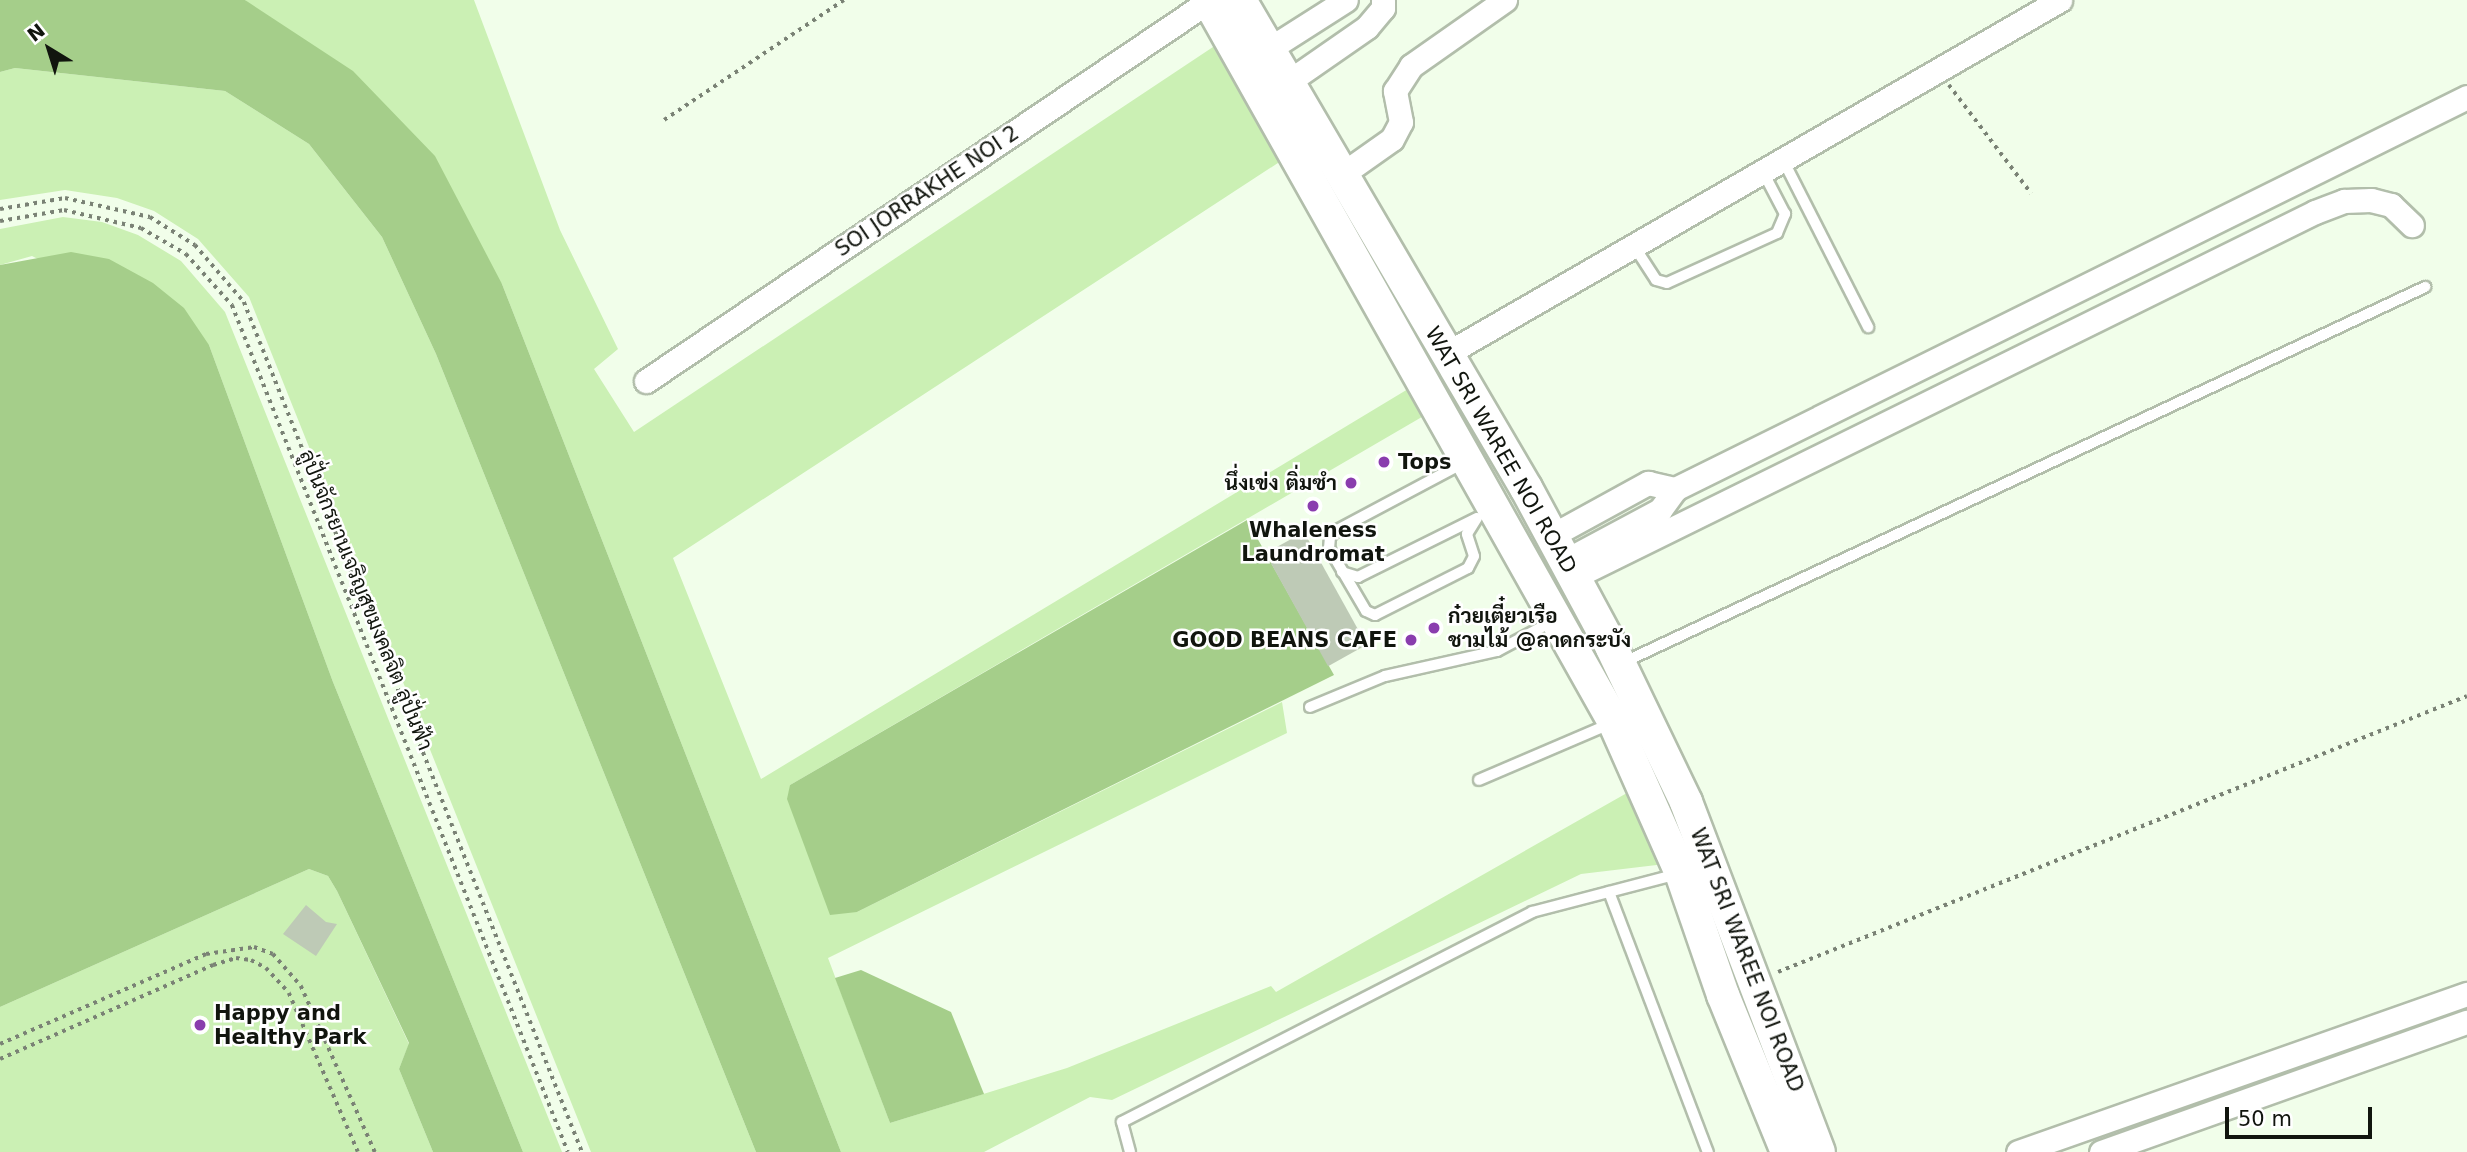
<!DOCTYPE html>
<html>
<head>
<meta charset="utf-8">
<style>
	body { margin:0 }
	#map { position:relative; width:2467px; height:1152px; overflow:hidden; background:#f1feea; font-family:"DejaVu Sans",Sarabun,sans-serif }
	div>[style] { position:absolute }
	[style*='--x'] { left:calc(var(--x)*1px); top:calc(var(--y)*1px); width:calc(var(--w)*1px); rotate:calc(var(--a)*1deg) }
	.green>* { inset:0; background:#cbf0b4 }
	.water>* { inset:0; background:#a5ce8a }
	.building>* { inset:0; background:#becab6; transform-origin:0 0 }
	.path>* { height:3.5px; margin-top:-1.75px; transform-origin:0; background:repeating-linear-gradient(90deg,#7a8275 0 3.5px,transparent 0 8.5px) }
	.roads { filter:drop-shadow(2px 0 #b2beab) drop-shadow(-2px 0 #b2beab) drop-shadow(0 2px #b2beab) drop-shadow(0 -2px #b2beab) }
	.lane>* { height:10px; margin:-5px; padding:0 5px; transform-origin:5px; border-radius:5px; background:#fff }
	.street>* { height:23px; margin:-11.5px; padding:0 11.5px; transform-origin:11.5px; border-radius:11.5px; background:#fff }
	.secondary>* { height:32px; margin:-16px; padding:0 16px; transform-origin:16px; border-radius:16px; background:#fff }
	.dots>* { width:19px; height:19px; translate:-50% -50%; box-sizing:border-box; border:4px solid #fff; border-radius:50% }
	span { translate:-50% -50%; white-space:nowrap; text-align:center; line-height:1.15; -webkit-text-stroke:5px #fff; paint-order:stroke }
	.street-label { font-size:21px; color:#11150e }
	.poi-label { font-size:21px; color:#11150e; font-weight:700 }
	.left { translate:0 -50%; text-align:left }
	.right { translate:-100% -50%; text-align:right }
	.north { position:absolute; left:14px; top:14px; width:70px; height:70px; -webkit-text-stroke:5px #fff; paint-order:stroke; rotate:322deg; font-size:19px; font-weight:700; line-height:28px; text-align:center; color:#11150e }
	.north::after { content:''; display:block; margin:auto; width:24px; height:32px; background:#11150e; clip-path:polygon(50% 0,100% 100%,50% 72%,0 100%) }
	.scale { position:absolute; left:2225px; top:1107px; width:147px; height:32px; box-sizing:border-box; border:4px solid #11150e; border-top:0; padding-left:9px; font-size:21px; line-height:24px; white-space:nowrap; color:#11150e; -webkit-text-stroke:5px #fff; paint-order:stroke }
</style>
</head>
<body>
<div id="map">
	<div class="green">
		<i style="clip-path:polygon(245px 0,474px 0,560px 230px,618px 349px,594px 369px,634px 432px,1216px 45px,1284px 159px,673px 558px,761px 779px,1413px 386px,1427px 414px,790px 785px,857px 912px,1282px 702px,1287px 733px,828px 958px,890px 1123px,1067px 1068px,1271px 986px,1276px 992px,1634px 789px,1665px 864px,1581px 874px,1112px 1100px,1090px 1097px,984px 1152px,841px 1152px,502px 284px)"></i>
		<i style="clip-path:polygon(15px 68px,225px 91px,309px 144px,382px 237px,436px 354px,756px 1152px,591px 1152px,249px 297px,198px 239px,154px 211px,117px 198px,65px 190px,0 200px,0 72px)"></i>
		<i style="clip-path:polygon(63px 217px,102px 222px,138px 235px,181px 261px,225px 312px,562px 1152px,523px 1152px,333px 682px,209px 345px,32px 256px,0 265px,0 229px)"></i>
		<i style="clip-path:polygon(309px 869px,328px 876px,337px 891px,409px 1044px,399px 1069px,433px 1152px,0 1152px,0 1007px)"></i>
	</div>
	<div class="water">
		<i style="clip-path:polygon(0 0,245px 0,353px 71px,435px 156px,502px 284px,841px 1152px,756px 1152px,436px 354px,382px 237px,309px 144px,225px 91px,15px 68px,0 72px)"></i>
		<i style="clip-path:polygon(71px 252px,109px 259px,153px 283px,184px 308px,209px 345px,333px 682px,523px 1152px,433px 1152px,399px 1069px,409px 1043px,337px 891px,328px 876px,309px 869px,0 1007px,0 265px)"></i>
		<i style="clip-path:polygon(1247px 520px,1334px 675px,857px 912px,830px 915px,787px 799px,790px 785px)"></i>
		<i style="clip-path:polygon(861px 970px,951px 1012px,984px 1094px,890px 1123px,835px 978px)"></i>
	</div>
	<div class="building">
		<i style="left:1304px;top:532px;width:129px;height:44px;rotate:61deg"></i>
		<i style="clip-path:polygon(306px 905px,326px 922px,337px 924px,316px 956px,283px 934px)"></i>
	</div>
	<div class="path">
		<i style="--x:1949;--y:85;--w:136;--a:52.8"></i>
		<i style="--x:664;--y:120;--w:216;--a:-33.7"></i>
		<i style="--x:0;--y:209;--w:66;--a:-9.6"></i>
		<i style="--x:65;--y:198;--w:87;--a:12.6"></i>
		<i style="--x:150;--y:217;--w:53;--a:31.9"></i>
		<i style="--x:195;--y:245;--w:75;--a:49.3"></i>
		<i style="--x:244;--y:302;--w:915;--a:68.31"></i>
		<i style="--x:0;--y:221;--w:65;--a:-9.8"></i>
		<i style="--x:64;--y:210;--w:79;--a:13.2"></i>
		<i style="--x:141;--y:228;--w:52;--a:30"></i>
		<i style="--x:186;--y:254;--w:69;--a:48"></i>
		<i style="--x:232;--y:305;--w:911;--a:68.36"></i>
		<i style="--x:1778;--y:972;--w:742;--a:-21.83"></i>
		<i style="--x:0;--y:1044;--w:225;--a:-23.6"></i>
		<i style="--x:206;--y:954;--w:49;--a:-8.3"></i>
		<i style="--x:254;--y:947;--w:20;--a:20"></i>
		<i style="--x:273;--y:954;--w:43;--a:48.8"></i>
		<i style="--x:301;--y:986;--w:182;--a:66"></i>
		<i style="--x:0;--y:1059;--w:233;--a:-23.8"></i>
		<i style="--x:213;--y:965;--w:24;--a:-17"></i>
		<i style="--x:236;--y:958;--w:15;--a:8"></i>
		<i style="--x:251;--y:960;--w:17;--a:28"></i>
		<i style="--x:266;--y:968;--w:34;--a:47"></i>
		<i style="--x:289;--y:993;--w:173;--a:66.5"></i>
	</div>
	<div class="roads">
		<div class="lane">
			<i style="--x:1782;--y:158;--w:190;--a:63"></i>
			<i style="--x:1634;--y:246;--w:40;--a:57.1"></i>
			<i style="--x:1656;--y:280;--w:11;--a:15"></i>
			<i style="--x:1667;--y:283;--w:121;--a:-24.4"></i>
			<i style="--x:1777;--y:233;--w:21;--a:-67"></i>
			<i style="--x:1785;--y:214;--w:50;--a:-117.6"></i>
			<i style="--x:1465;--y:462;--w:145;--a:152"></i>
			<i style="--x:1337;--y:530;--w:10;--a:135"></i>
			<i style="--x:1330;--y:537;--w:11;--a:95"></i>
			<i style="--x:1329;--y:548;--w:73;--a:59.6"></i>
			<i style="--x:1366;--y:611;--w:10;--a:24"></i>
			<i style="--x:1375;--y:615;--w:104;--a:-26.8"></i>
			<i style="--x:1468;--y:568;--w:13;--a:-63"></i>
			<i style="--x:1474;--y:556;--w:23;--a:-108"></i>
			<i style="--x:1467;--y:534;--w:19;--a:-58"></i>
			<i style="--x:1342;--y:572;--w:17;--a:17"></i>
			<i style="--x:1358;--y:577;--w:131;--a:-26.4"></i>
			<i style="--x:1622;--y:663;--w:887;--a:-25.09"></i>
			<i style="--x:1310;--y:707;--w:81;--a:-22.5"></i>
			<i style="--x:1385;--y:676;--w:115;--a:-12.6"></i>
			<i style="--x:1497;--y:651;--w:66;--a:-28.1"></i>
			<i style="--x:1479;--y:780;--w:145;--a:-23.2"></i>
			<i style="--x:1609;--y:892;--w:278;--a:69.2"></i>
			<i style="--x:1130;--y:1152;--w:31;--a:-105"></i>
			<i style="--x:1122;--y:1122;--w:461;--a:-27.1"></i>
			<i style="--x:1532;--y:912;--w:151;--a:-14.6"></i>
		</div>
		<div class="street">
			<i style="--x:1269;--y:49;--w:91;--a:-32.5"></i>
			<i style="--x:1288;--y:82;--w:96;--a:-34.8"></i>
			<i style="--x:1367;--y:27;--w:25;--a:-50"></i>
			<i style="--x:1383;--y:8;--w:8;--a:-90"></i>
			<i style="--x:1341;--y:175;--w:62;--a:-35.2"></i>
			<i style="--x:1392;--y:139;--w:19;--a:-62"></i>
			<i style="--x:1401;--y:122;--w:32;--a:-101"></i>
			<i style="--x:1395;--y:91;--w:30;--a:-57"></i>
			<i style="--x:1411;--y:66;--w:115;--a:-35.1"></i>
			<i style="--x:1446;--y:354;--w:709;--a:-29.97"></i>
			<i style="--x:646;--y:381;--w:679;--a:-34.02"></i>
			<i style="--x:1551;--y:536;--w:111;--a:-28.7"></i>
			<i style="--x:1648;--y:483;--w:28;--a:13"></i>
			<i style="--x:1565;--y:561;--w:108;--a:-28.2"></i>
			<i style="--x:1660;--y:510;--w:26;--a:-54"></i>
			<i style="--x:1675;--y:489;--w:884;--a:-26.33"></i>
			<i style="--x:1574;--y:577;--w:826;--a:-26.22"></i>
			<i style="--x:2315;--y:212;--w:31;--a:-21"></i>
			<i style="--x:2344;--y:201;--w:27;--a:-2"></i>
			<i style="--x:2371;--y:200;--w:21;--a:14"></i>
			<i style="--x:2391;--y:205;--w:29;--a:44"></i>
			<i style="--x:2018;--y:1152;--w:476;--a:-19.4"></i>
			<i style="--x:2101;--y:1152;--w:388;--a:-19.6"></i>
		</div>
		<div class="secondary">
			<i style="--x:1208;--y:0;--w:828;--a:60.65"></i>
			<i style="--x:1614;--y:722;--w:165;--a:66.1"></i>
			<i style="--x:1681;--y:873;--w:129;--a:71"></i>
			<i style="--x:1723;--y:995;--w:170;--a:67.8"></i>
			<i style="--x:1240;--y:0;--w:566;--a:59.63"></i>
			<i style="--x:1526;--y:488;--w:182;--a:61.7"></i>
			<i style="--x:1612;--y:648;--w:171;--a:64.3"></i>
			<i style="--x:1686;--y:802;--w:374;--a:69.2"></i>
		</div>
	</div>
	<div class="dots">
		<i style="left:1384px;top:462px;background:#8a3dae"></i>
		<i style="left:1351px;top:483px;background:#8a3dae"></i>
		<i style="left:1313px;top:506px;background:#8a3dae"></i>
		<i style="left:1434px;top:628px;background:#8a3dae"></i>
		<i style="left:1411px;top:640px;background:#8a3dae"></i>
		<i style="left:200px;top:1025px;background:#8a3dae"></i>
	</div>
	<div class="street-label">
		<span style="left:927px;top:191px;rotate:-34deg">SOI JORRAKHE NOI 2</span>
		<span style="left:1501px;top:450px;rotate:60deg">WAT SRI WAREE NOI ROAD</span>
		<span style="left:366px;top:600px;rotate:68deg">ลู่ปั่นจักรยานเจริญสุขมงคลจิต ลู่ปั่นฟ้า</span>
		<span style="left:1747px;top:960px;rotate:69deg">WAT SRI WAREE NOI ROAD</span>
	</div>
	<div class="poi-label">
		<span class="left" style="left:1398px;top:462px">Tops</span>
		<span class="right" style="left:1337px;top:483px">นึ่งเข่ง ติ่มซำ</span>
		<span style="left:1313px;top:542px">Whaleness<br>Laundromat</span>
		<span class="left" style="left:1448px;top:628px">ก๋วยเตี๋ยวเรือ<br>ชามไม้ @ลาดกระบัง</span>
		<span class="right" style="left:1397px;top:640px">GOOD BEANS CAFE</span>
		<span class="left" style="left:214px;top:1025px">Happy and<br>Healthy Park</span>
	</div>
	<div class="north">N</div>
	<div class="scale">50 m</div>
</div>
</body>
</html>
